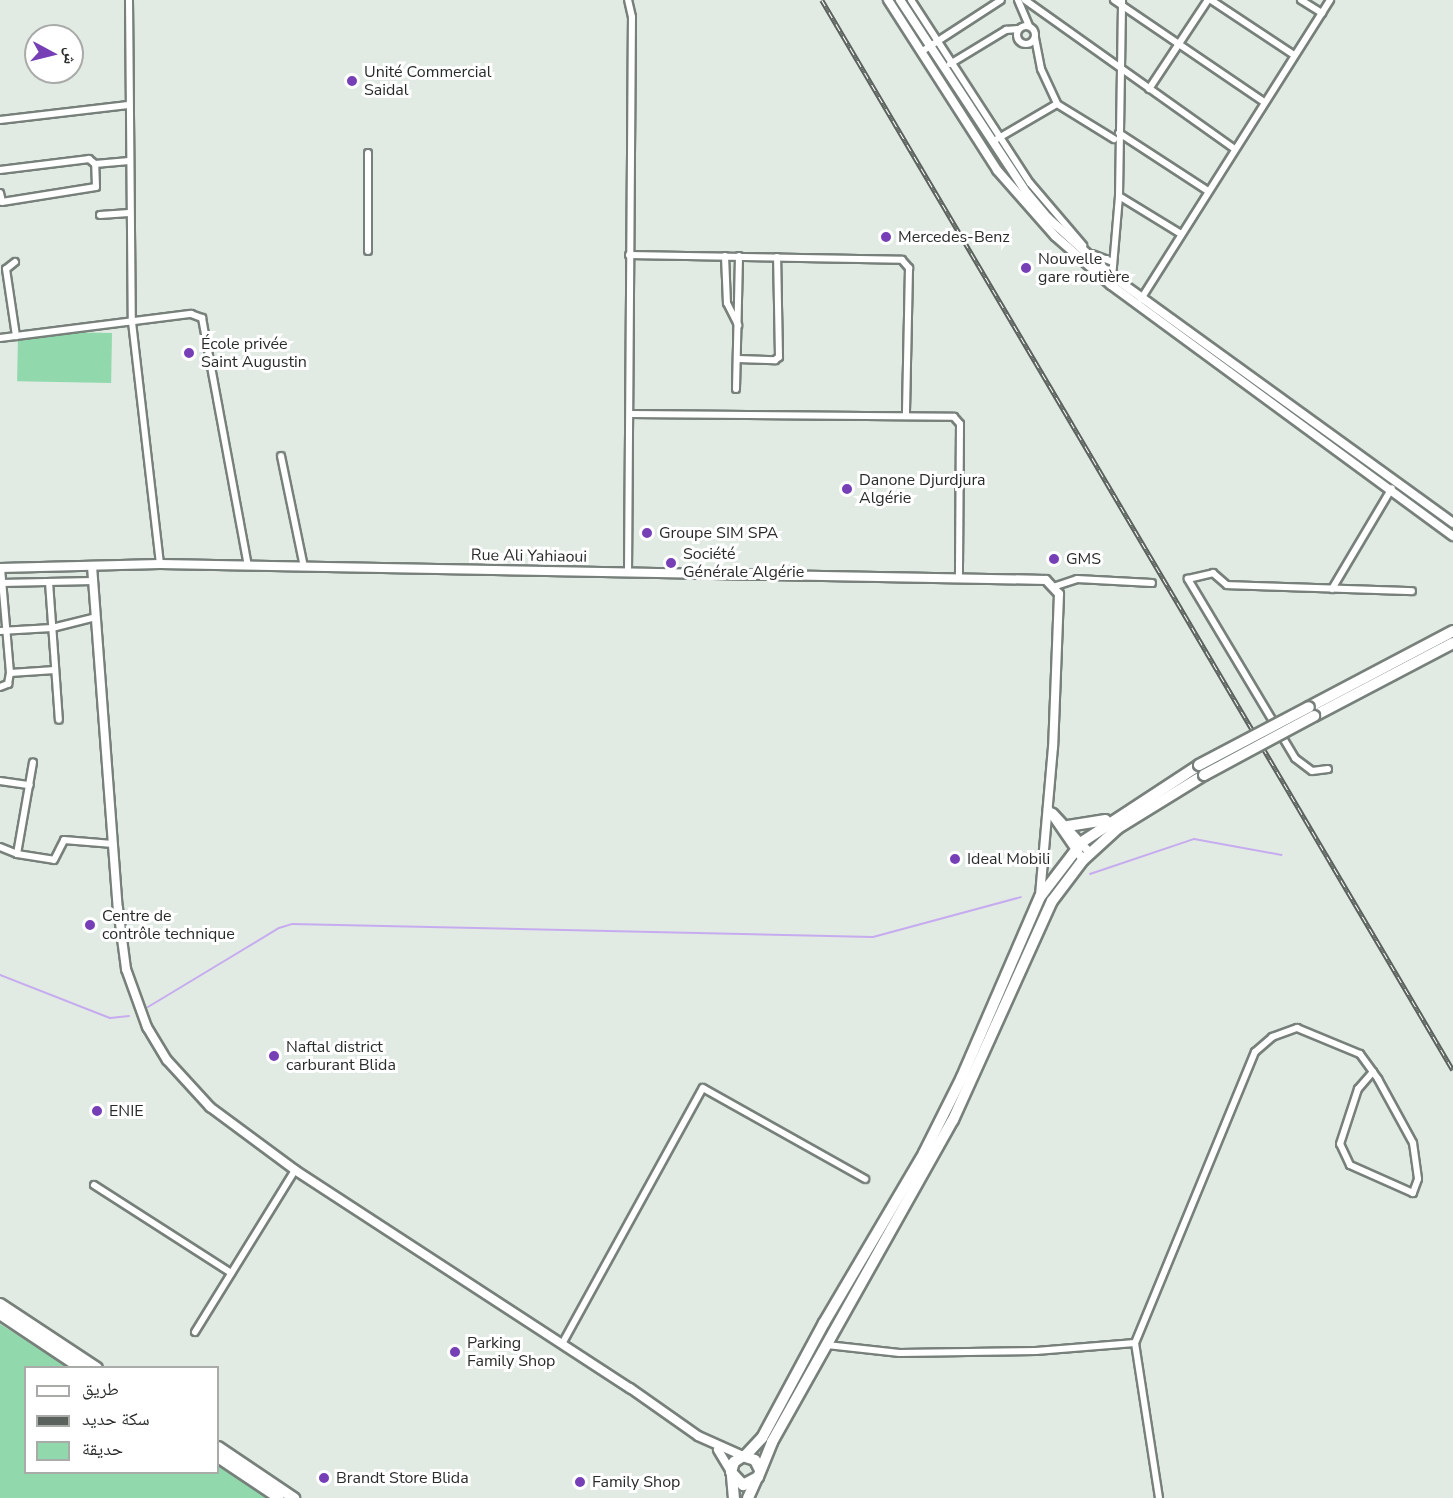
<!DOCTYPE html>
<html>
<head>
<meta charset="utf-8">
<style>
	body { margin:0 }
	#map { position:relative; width:1453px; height:1498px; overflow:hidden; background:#e1ebe4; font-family:"Nunito Sans","Noto Naskh Arabic",sans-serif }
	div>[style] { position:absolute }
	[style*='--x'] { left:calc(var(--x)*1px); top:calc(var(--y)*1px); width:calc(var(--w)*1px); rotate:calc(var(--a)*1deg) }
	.green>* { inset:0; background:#91d9ad; transform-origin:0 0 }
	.stream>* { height:2px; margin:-1px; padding:0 1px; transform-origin:1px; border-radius:1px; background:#c6acef }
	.roads { filter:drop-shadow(2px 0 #77807a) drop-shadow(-2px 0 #77807a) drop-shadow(0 2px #77807a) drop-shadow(0 -2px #77807a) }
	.street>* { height:6px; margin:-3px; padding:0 3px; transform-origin:3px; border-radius:3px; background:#fff }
	.street>.ring { margin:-3px; padding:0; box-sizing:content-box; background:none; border:6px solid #fff; border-radius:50% }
	.secondary>* { height:8px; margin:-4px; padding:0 4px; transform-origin:4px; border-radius:4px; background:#fff }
	.highway>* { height:10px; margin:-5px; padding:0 5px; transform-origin:5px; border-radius:5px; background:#fff }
	.rail>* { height:4.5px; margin-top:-2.25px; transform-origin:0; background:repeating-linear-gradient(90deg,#fff 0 7px,#5b615d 0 14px); box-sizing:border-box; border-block:2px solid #5b615d }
	.bridges { filter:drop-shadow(2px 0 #77807a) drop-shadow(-2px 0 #77807a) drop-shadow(0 2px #77807a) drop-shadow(0 -2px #77807a) }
	.highway-bridge>* { height:10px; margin:-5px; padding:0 5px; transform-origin:5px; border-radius:5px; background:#fff }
	.dots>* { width:16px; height:16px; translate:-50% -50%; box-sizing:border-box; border:3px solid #fff; border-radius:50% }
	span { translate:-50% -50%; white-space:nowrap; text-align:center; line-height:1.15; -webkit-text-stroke:6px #fff; paint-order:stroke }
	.poi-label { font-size:16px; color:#282c29 }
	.left { translate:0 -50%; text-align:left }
	.street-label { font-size:16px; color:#282c29 }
	.legend { position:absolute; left:24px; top:1366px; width:195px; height:108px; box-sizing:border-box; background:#fff; border:2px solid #a9aba9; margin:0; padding:8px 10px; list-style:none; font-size:18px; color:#282c29 }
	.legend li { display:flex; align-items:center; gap:12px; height:30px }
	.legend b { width:30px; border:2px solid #a9aba9 }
	.north { position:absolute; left:24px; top:24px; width:60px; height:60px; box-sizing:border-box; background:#fff; border:2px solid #a9aba9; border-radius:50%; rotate:97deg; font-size:16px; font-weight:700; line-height:24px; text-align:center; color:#282c29 }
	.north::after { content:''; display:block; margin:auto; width:21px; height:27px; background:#773fb6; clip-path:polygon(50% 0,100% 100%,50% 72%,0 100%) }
</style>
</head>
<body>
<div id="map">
	<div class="green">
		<i style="left:112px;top:333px;width:50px;height:94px;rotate:91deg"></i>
		<i style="clip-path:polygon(0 1324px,68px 1367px,26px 1368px,26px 1472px,218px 1472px,218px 1464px,269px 1498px,0 1498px)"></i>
	</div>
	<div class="stream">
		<i style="--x:1090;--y:874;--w:110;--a:-18.6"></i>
		<i style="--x:1194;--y:839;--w:89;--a:10.3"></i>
		<i style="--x:0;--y:975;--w:118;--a:21.4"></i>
		<i style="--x:110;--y:1018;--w:19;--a:-6"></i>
		<i style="--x:148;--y:1007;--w:153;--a:-31.1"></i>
		<i style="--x:279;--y:928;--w:14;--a:-17"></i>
		<i style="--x:292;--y:924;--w:581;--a:1.28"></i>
		<i style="--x:873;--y:937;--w:153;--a:-15.1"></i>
	</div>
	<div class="roads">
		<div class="street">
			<i style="--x:129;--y:0;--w:322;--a:89.5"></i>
			<i style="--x:132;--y:322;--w:244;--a:83.4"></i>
			<i style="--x:911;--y:0;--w:218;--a:57"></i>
			<i style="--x:1030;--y:183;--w:82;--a:49.5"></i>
			<i style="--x:1018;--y:0;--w:28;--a:67"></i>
			<i style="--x:1025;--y:0;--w:257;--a:35.4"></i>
			<i style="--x:1114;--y:0;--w:181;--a:34.2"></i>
			<i style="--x:1211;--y:0;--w:100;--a:33.5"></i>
			<i style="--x:1301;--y:0;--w:25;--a:32"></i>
			<i class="ring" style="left:1017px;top:26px;width:12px;height:12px"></i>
			<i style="--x:1035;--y:38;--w:32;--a:79"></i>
			<i style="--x:1041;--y:69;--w:38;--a:65"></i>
			<i style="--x:1057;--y:104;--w:67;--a:31.6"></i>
			<i style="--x:921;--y:52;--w:95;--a:-33"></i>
			<i style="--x:950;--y:64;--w:66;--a:-31.3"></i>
			<i style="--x:1006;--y:30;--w:12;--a:-5"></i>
			<i style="--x:1149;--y:89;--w:107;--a:-56.5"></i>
			<i style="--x:0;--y:120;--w:129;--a:-6.7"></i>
			<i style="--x:1119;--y:133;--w:106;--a:33.1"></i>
			<i style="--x:997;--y:139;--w:69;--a:-30.3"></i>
			<i style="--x:368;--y:153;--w:98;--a:90"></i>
			<i style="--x:0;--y:170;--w:90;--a:-7"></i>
			<i style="--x:89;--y:159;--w:8;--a:40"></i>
			<i style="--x:95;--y:164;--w:34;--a:-5"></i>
			<i style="--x:0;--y:193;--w:9;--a:77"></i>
			<i style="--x:2;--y:202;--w:95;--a:-9.1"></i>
			<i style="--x:96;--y:187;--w:23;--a:-92"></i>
			<i style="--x:1119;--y:196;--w:73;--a:31.5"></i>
			<i style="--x:100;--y:215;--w:29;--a:-4"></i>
			<i style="--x:1092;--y:254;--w:22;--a:21"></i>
			<i style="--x:629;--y:255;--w:273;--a:1"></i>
			<i style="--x:902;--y:260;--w:11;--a:49"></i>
			<i style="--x:909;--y:268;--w:146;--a:91.2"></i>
			<i style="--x:725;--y:256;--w:47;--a:87.6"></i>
			<i style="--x:727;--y:303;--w:25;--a:63"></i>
			<i style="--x:15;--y:262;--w:11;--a:142"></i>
			<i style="--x:6;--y:269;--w:68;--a:81.5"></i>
			<i style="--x:1112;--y:278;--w:82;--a:-85.1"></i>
			<i style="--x:1119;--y:196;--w:196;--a:-89.1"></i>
			<i style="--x:1141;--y:299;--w:354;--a:-57.7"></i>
			<i style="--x:0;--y:338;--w:193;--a:-7.2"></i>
			<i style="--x:191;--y:314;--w:12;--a:20"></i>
			<i style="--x:202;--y:318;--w:252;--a:79.5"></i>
			<i style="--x:738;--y:359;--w:37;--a:2"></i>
			<i style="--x:775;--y:360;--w:5;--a:-37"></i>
			<i style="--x:779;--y:357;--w:100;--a:-91.1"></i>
			<i style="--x:736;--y:389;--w:133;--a:-88.7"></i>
			<i style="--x:630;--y:414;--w:324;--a:0.5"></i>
			<i style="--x:954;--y:417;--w:9;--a:49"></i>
			<i style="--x:960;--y:424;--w:153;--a:90.4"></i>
			<i style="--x:281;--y:456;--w:113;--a:78.3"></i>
			<i style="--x:628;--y:573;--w:556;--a:-89.59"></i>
			<i style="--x:632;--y:17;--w:17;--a:-103"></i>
			<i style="--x:49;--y:582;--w:138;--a:85.9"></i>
			<i style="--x:1;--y:583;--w:92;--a:-1.2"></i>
			<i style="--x:1056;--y:586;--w:22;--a:-18"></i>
			<i style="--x:1077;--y:579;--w:75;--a:3.1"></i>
			<i style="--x:1332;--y:589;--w:117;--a:-59.3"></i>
			<i style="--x:0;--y:631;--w:52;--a:-3.3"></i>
			<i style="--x:52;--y:628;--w:45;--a:-14"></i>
			<i style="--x:10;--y:673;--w:45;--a:-3.8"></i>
			<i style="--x:0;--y:687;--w:9;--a:-21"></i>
			<i style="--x:8;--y:684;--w:11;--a:-80"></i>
			<i style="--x:10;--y:673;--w:105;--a:-94.9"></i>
			<i style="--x:1328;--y:769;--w:16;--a:173"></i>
			<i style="--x:1312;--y:771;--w:21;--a:-143"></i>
			<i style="--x:1295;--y:758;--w:209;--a:-120.9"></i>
			<i style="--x:1188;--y:579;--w:26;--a:-13"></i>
			<i style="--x:1213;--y:573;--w:18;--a:41"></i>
			<i style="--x:1227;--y:585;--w:185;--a:1.9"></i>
			<i style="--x:0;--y:781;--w:30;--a:8"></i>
			<i style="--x:0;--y:847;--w:18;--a:22"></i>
			<i style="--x:17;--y:854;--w:37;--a:9"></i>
			<i style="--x:54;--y:860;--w:22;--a:-63"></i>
			<i style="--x:64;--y:840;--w:49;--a:4.7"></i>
			<i style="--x:17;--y:854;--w:93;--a:-80.1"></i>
			<i style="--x:94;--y:1185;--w:163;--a:32.7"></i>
			<i style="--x:195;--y:1332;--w:190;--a:-58.3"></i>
			<i style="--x:1135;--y:1343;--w:315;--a:-67.6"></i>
			<i style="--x:1255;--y:1052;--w:23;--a:-41"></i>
			<i style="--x:1272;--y:1037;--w:27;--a:-20"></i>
			<i style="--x:1297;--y:1028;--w:68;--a:22.4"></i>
			<i style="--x:1360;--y:1054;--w:22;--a:54"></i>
			<i style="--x:1373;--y:1072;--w:9;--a:54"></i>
			<i style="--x:1378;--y:1079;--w:73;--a:61.3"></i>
			<i style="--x:1413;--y:1143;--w:36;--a:82"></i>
			<i style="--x:1418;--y:1179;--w:15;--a:110"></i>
			<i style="--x:1413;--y:1193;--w:69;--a:-156"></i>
			<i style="--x:1350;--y:1165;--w:23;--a:-115"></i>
			<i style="--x:1340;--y:1144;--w:58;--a:-71.9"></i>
			<i style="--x:1358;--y:1089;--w:23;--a:-49"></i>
			<i style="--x:562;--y:1344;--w:292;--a:-61.2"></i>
			<i style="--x:703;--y:1088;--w:186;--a:29.3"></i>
			<i style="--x:827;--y:1345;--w:73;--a:6.3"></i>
			<i style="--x:900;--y:1353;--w:136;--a:-0.8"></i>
			<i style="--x:1036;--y:1351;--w:99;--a:-4.6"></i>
			<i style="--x:1135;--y:1343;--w:157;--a:81.2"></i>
		</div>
		<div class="secondary">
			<i style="--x:888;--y:0;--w:202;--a:57.3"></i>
			<i style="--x:997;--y:170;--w:88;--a:48.7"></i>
			<i style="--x:1055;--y:236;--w:74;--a:41.2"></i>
			<i style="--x:1111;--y:285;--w:424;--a:36.3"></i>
			<i style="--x:900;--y:0;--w:231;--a:56.7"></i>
			<i style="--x:1027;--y:193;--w:33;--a:50"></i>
			<i style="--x:1048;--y:218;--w:86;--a:42.2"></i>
			<i style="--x:1112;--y:276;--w:421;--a:35.9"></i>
			<i style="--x:92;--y:566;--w:343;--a:85.7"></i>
			<i style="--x:118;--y:908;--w:62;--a:82.5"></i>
			<i style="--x:126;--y:969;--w:62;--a:70.1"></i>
			<i style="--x:147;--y:1027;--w:39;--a:59"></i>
			<i style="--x:167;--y:1060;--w:64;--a:47.5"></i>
			<i style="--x:210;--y:1107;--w:106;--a:36.5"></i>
			<i style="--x:295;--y:1170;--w:400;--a:33.1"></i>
			<i style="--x:630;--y:1388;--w:83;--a:35.2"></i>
			<i style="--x:698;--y:1436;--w:49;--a:24"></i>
			<i style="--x:0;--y:568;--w:160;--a:-1.4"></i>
			<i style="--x:160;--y:564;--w:886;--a:1.03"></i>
			<i style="--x:1046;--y:580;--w:19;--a:47"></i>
			<i style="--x:1059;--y:594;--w:153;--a:92.2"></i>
			<i style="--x:1053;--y:747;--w:151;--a:95"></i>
			<i style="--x:1048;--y:809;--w:62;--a:55.5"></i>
			<i style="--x:1053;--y:813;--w:54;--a:47.2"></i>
			<i style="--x:718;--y:1450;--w:26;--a:59"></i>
		</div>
		<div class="highway">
			<i style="--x:1309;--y:707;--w:163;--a:-27.8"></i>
			<i style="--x:1314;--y:716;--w:157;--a:-27.7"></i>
			<i style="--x:1068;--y:826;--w:38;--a:-9"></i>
			<i style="--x:0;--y:1304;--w:116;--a:33.4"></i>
			<i style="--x:0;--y:1314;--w:97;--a:33.7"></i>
			<i style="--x:218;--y:1447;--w:92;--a:33.9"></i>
			<i style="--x:745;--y:1456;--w:25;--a:-47"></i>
			<i style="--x:762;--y:1438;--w:131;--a:-61.7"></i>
			<i style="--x:824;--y:1323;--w:197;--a:-59.5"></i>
			<i style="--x:924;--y:1153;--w:85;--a:-63.4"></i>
			<i style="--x:962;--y:1077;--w:196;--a:-66.6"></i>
			<i style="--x:1040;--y:897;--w:69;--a:-52.6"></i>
			<i style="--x:1082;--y:842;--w:140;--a:-33.3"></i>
			<i style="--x:218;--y:1457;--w:73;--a:33.9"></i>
			<i style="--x:760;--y:1470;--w:11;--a:-117"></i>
			<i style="--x:755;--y:1460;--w:13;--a:-162"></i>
			<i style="--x:743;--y:1456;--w:11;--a:146"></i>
			<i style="--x:734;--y:1462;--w:10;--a:107"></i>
			<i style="--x:731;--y:1472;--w:18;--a:47"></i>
			<i style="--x:743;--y:1485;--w:17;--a:-28"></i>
			<i style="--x:758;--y:1477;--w:38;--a:-68"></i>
			<i style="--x:772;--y:1442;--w:369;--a:-60.7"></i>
			<i style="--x:953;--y:1120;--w:240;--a:-65.7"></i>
			<i style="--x:1052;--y:901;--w:51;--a:-52.9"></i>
			<i style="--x:1083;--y:860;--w:47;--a:-42.4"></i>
			<i style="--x:1118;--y:828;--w:101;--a:-31.6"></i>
			<i style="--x:732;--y:1476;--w:22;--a:85"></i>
			<i style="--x:748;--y:1498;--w:20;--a:-66"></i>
		</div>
	</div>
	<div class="rail">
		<i style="--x:822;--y:0;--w:1242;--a:59.47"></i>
	</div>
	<div class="bridges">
		<div class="highway-bridge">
			<i style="--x:1199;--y:765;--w:124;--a:-27.8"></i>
			<i style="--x:1204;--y:775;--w:125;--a:-28.2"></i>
		</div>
	</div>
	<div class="dots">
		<i style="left:352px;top:81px;background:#773fb6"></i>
		<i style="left:886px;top:237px;background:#773fb6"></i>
		<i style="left:1026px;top:268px;background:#773fb6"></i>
		<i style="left:189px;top:353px;background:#773fb6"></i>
		<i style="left:847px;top:489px;background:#773fb6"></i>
		<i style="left:647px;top:533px;background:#773fb6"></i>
		<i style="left:1054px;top:559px;background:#773fb6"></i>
		<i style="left:671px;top:563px;background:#773fb6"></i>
		<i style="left:955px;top:859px;background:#773fb6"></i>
		<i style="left:90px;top:925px;background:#773fb6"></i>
		<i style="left:274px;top:1056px;background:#773fb6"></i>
		<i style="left:97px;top:1111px;background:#773fb6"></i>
		<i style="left:455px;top:1352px;background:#773fb6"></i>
		<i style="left:324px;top:1478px;background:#773fb6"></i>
		<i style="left:580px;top:1482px;background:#773fb6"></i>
	</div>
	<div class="poi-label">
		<span class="left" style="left:364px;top:81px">Unité Commercial<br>Saidal</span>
		<span class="left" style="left:898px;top:237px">Mercedes-Benz</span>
		<span class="left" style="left:1038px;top:268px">Nouvelle<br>gare routière</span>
		<span class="left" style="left:201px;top:353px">École privée<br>Saint Augustin</span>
		<span class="left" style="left:859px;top:489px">Danone Djurdjura<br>Algérie</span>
		<span class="left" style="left:659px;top:533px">Groupe SIM SPA</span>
		<span class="left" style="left:683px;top:563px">Société<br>Générale Algérie</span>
		<span class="left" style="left:1066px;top:559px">GMS</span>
		<span class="left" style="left:967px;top:859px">Ideal Mobili</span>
		<span class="left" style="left:102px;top:925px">Centre de<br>contrôle technique</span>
		<span class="left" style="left:286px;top:1056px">Naftal district<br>carburant Blida</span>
		<span class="left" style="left:109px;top:1111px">ENIE</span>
		<span class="left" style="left:467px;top:1352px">Parking<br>Family Shop</span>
		<span class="left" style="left:336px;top:1478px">Brandt Store Blida</span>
		<span class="left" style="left:592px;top:1482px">Family Shop</span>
	</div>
	<div class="street-label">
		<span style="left:529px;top:556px;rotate:1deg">Rue Ali Yahiaoui</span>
	</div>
	<ul class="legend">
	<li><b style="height:8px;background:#fff"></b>طريق</li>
	<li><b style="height:8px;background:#5b615d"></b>سكة حديد</li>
	<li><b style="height:16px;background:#91d9ad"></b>حديقة</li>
	</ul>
	<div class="north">ش</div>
</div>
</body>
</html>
